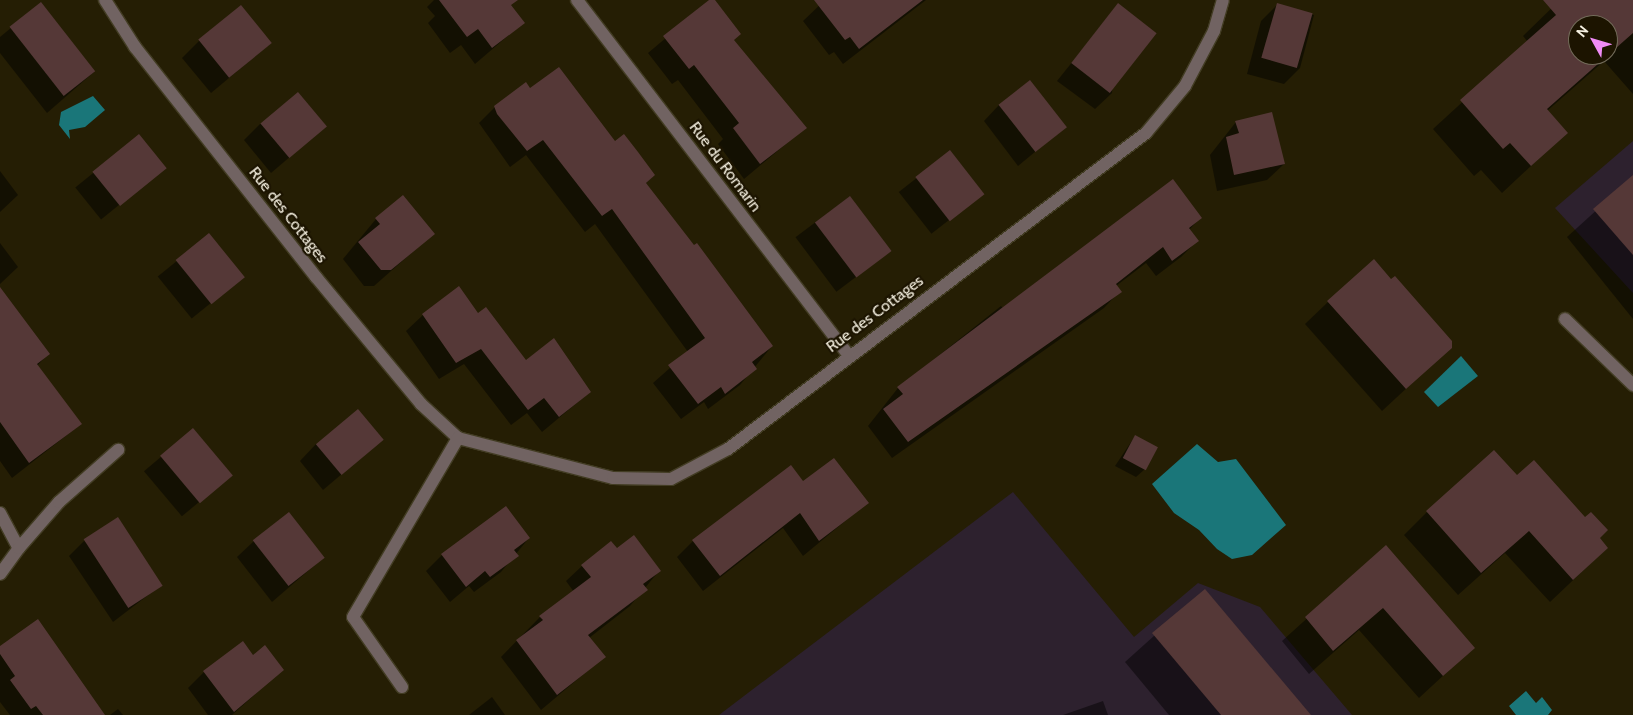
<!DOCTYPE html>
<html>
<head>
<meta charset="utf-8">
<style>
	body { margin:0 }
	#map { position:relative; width:1633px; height:715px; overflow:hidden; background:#251e04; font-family:Cabin,sans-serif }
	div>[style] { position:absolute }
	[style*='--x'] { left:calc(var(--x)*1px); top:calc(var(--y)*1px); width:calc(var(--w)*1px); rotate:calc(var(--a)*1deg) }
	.industrial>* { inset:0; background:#2d212e }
	.water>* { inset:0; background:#1a7679 }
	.shadow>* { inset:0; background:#0007; transform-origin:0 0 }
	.building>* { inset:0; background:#553837; transform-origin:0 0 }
	.roads { filter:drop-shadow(1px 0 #423c23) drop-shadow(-1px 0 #423c23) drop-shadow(0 1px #423c23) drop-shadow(0 -1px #423c23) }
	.street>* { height:12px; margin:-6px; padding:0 6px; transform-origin:6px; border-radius:6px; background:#716362 }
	span { translate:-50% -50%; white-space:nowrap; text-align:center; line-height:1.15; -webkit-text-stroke:4.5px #1c1400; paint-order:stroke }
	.street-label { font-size:16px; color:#f6f1e1 }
	.north { position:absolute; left:1568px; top:15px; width:50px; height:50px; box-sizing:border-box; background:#1c1400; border:1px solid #736c5a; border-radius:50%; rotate:309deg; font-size:14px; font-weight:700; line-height:20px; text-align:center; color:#f6f1e1 }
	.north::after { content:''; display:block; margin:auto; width:18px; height:22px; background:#f08bf6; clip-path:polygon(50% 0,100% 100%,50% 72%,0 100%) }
</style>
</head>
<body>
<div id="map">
	<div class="industrial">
		<i style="clip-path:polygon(1633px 141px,1633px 293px,1555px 208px)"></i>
		<i style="clip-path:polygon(1013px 492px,1134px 637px,1198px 583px,1260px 607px,1352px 715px,719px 715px)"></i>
	</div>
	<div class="water">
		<i style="clip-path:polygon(93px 96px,105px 110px,85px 127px,69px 130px,70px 139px,59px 125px,61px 112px)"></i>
		<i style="clip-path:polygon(1461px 356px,1478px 376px,1438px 407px,1424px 392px)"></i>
		<i style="clip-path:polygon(1197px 444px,1218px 462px,1236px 459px,1286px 525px,1252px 555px,1232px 559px,1217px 549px,1199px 530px,1174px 513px,1152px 484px)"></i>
		<i style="clip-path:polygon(1526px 691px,1536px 703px,1542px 697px,1552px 710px,1548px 715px,1516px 715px,1509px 706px)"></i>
	</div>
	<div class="shadow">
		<i style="clip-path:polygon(434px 0,506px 0,523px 23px,475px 64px,461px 45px,450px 53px,428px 23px,435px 16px,427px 7px)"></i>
		<i style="clip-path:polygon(711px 0,733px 40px,805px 128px,744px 179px,718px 144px,723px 139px,678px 80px,672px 84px,648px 53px)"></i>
		<i style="clip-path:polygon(825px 0,926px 0,843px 64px,834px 52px,829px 55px,803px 21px)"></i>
		<i style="clip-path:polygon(evenodd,1560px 0,1633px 0,1633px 94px,1604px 61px,1547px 111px,1566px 133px,1502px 193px,1481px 170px,1474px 176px,1433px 129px,1528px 42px,1523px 36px,1560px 0,1578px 25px,1608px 25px,1608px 55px,1578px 55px,1578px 25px)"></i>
		<i style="clip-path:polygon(40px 4px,94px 72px,47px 113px,0 53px,0 37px)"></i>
		<i style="clip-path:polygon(1278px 4px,1314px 15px,1300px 68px,1284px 84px,1247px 74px,1261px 21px)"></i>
		<i style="clip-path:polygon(1118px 5px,1112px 93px,1095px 109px,1057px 81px)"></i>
		<i style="clip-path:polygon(199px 41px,271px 43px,211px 93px,182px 58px)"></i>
		<i style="clip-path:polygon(530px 90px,614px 143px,654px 175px,645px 184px,772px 346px,740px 385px,708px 409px,704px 402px,681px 419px,653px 383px,688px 352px,595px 224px,585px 232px,526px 155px,510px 167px,479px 123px,495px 107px)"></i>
		<i style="clip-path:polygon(999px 105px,1065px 127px,1018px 166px,984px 121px)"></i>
		<i style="clip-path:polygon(1236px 122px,1284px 164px,1267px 180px,1217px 191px,1210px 155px)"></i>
		<i style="clip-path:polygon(260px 124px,325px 127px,271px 173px,244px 140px)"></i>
		<i style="left:139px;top:136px;width:41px;height:82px;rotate:51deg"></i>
		<i style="left:950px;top:152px;width:53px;height:65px;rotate:52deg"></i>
		<i style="clip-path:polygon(0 171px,18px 195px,0 212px)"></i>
		<i style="clip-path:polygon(1633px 177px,1633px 319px,1567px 237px)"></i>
		<i style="left:849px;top:197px;width:68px;height:67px;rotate:53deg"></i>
		<i style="clip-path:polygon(1200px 218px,1189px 230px,1197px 241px,1181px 257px,1156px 276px,1146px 263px,1116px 286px,1120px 291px,1104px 308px,892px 458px,868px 426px,898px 388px,1001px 306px,1005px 311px)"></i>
		<i style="clip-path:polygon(376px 219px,433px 234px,374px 286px,364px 286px,343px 259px)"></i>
		<i style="left:209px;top:235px;width:54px;height:66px;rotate:51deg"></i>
		<i style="clip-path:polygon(0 243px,18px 267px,0 284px)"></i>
		<i style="clip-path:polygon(0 289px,48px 354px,37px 366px,81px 424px,12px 478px,0 461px)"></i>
		<i style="clip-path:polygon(1328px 302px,1451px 347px,1382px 411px,1305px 324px)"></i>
		<i style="clip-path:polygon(478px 314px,525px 361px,590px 392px,542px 432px,527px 413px,511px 425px,464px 364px,439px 379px,406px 331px,423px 315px)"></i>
		<i style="left:193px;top:430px;width:59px;height:64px;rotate:50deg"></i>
		<i style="clip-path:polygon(1135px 436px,1145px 469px,1136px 477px,1115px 466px)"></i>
		<i style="clip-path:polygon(382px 440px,323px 490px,300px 461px,316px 444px)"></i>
		<i style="clip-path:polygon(1516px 477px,1607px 548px,1550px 602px,1505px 553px,1458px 595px,1404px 535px,1427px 512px)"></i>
		<i style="clip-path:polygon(803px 483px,867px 503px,803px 556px,783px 528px,703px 591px,677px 557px,693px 541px)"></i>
		<i style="clip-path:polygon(529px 538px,501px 572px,474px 592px,469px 586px,450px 602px,426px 571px,442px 555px)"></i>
		<i style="clip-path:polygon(84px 541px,160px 586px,113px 622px,69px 556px)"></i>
		<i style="clip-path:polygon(254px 541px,323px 558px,272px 602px,237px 557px)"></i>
		<i style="clip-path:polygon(1386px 547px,1473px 648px,1419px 698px,1359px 630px,1309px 674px,1282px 641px)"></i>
		<i style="clip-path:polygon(582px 566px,659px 571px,630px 606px,589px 638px,604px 657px,541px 710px,501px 657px,540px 617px,574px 592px,566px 581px)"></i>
		<i style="clip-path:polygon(1205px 590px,1310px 715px,1169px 715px,1125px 662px)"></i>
		<i style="clip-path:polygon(0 648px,104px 715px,10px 715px,0 702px)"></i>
		<i style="clip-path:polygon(253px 656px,282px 670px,232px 715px,208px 715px,188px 688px,204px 672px)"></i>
		<i style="clip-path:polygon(492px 697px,505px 715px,469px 715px)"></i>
		<i style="clip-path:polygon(1103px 701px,1108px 715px,1063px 715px)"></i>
		<i style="clip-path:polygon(118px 709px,123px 715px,110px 715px)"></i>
	</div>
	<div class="building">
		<i style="clip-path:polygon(439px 0,518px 0,511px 5px,525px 23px,492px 48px,478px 29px,467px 37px)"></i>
		<i style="clip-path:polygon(709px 0,715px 0,741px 34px,734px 40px,807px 128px,760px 164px,733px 128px,739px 123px,694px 65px,689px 69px,663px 36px)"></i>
		<i style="clip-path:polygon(814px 0,923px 0,859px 49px,850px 37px,845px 40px)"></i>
		<i style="clip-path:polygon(evenodd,1543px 0,1633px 0,1633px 33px,1547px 109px,1568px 133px,1531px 166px,1510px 143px,1503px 149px,1460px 100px,1556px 15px,1543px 0,1578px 25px,1608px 25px,1608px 55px,1578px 55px,1578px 25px)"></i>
		<i style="left:41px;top:2px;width:88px;height:40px;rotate:52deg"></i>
		<i style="left:1118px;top:3px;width:49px;height:76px;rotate:38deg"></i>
		<i style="left:1277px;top:3px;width:37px;height:57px;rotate:16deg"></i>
		<i style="left:241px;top:5px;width:49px;height:55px;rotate:51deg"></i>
		<i style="clip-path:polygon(559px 67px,615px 141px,624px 134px,638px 152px,655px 175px,646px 183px,694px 245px,697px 243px,773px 346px,752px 362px,757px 369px,725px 394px,721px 387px,698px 404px,668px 365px,705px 338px,612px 209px,602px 216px,543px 140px,527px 151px,497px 114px,494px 106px,526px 82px,530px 88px)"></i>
		<i style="left:1030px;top:80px;width:60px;height:40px;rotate:52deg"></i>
		<i style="left:298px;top:92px;width:45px;height:49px;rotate:50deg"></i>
		<i style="clip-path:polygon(1272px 112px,1285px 164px,1234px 175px,1226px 137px,1239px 133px,1235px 121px)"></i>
		<i style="left:139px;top:134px;width:44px;height:60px;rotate:51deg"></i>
		<i style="left:950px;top:150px;width:56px;height:44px;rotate:52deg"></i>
		<i style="clip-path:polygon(1633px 175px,1633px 255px,1593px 209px)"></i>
		<i style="clip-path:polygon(1173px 179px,1202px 218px,1189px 228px,1199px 241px,1172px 261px,1163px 247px,1116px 284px,1122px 292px,908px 442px,883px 409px,903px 394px,897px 387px)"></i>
		<i style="clip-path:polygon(403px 195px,435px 234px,391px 270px,381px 270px,358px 242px,380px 224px,375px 218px)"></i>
		<i style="left:850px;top:196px;width:69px;height:44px;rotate:53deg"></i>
		<i style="left:209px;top:233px;width:57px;height:43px;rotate:51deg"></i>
		<i style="clip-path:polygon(1374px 259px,1391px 279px,1395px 276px,1452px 341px,1452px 348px,1406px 389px,1327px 301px)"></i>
		<i style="clip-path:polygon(459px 286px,478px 313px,486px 307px,526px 360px,554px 338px,591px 392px,559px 417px,544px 398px,528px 410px,481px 349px,456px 363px,422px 314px)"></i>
		<i style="clip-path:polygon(0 287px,50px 354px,37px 364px,82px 424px,29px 463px,0 422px)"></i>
		<i style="left:358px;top:409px;width:40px;height:55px;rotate:50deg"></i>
		<i style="left:193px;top:428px;width:62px;height:43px;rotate:50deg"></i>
		<i style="left:1135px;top:435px;width:26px;height:26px;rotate:28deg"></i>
		<i style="clip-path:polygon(1494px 450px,1517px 475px,1534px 460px,1585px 517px,1591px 512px,1608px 530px,1600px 538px,1608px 548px,1573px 580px,1529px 531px,1481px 573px,1426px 511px)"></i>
		<i style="clip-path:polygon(834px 458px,869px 503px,819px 541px,800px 513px,720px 576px,692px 540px,791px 465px,803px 481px)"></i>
		<i style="clip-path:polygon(506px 506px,530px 538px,514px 550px,519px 556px,490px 577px,485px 571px,466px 587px,441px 554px)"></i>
		<i style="left:289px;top:512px;width:58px;height:46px;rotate:52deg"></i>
		<i style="left:118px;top:517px;width:82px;height:41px;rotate:57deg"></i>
		<i style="clip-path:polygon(634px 535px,661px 571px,643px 584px,648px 590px,588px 635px,606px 657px,557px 695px,516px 640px,543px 620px,539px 616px,591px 577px,581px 565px,611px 541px,617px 548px)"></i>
		<i style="clip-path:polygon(1386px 545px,1475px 648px,1443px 676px,1383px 608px,1333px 651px,1305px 617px)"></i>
		<i style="clip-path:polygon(1205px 589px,1311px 715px,1221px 715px,1152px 633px)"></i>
		<i style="clip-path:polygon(38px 619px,105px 715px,43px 715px,36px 706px,31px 709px,10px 680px,15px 676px,0 654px,0 646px)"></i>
		<i style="clip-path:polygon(243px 641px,253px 655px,265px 645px,284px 670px,234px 712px,203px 671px)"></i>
	</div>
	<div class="roads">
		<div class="street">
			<i style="--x:105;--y:0;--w:56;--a:57.4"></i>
			<i style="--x:135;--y:47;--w:293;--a:51.8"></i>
			<i style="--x:316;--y:277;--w:165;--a:50.4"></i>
			<i style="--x:421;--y:404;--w:50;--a:42.6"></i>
			<i style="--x:458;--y:438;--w:160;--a:14.5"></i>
			<i style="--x:613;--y:478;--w:58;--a:1"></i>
			<i style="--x:671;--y:479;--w:64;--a:-27.8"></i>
			<i style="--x:728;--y:449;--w:524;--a:-37.09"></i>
			<i style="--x:1146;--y:133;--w:61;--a:-50.3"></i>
			<i style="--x:1185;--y:86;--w:62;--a:-62.2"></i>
			<i style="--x:1214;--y:31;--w:32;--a:-74"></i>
			<i style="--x:577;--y:0;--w:447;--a:52.6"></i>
			<i style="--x:1565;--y:319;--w:95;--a:44.1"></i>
			<i style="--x:0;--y:513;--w:40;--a:62"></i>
			<i style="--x:19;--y:548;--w:32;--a:126"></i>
			<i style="--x:19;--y:548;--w:61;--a:-49"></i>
			<i style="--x:59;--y:502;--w:79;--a:-41.4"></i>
			<i style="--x:402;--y:687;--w:85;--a:-125"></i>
			<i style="--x:353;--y:617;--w:208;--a:-59.6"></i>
		</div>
	</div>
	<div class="street-label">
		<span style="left:725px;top:167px;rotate:53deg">Rue du Romarin</span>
		<span style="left:288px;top:215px;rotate:52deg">Rue des Cottages</span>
		<span style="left:875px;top:314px;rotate:-37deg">Rue des Cottages</span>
	</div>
	<div class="north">N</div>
</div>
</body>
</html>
